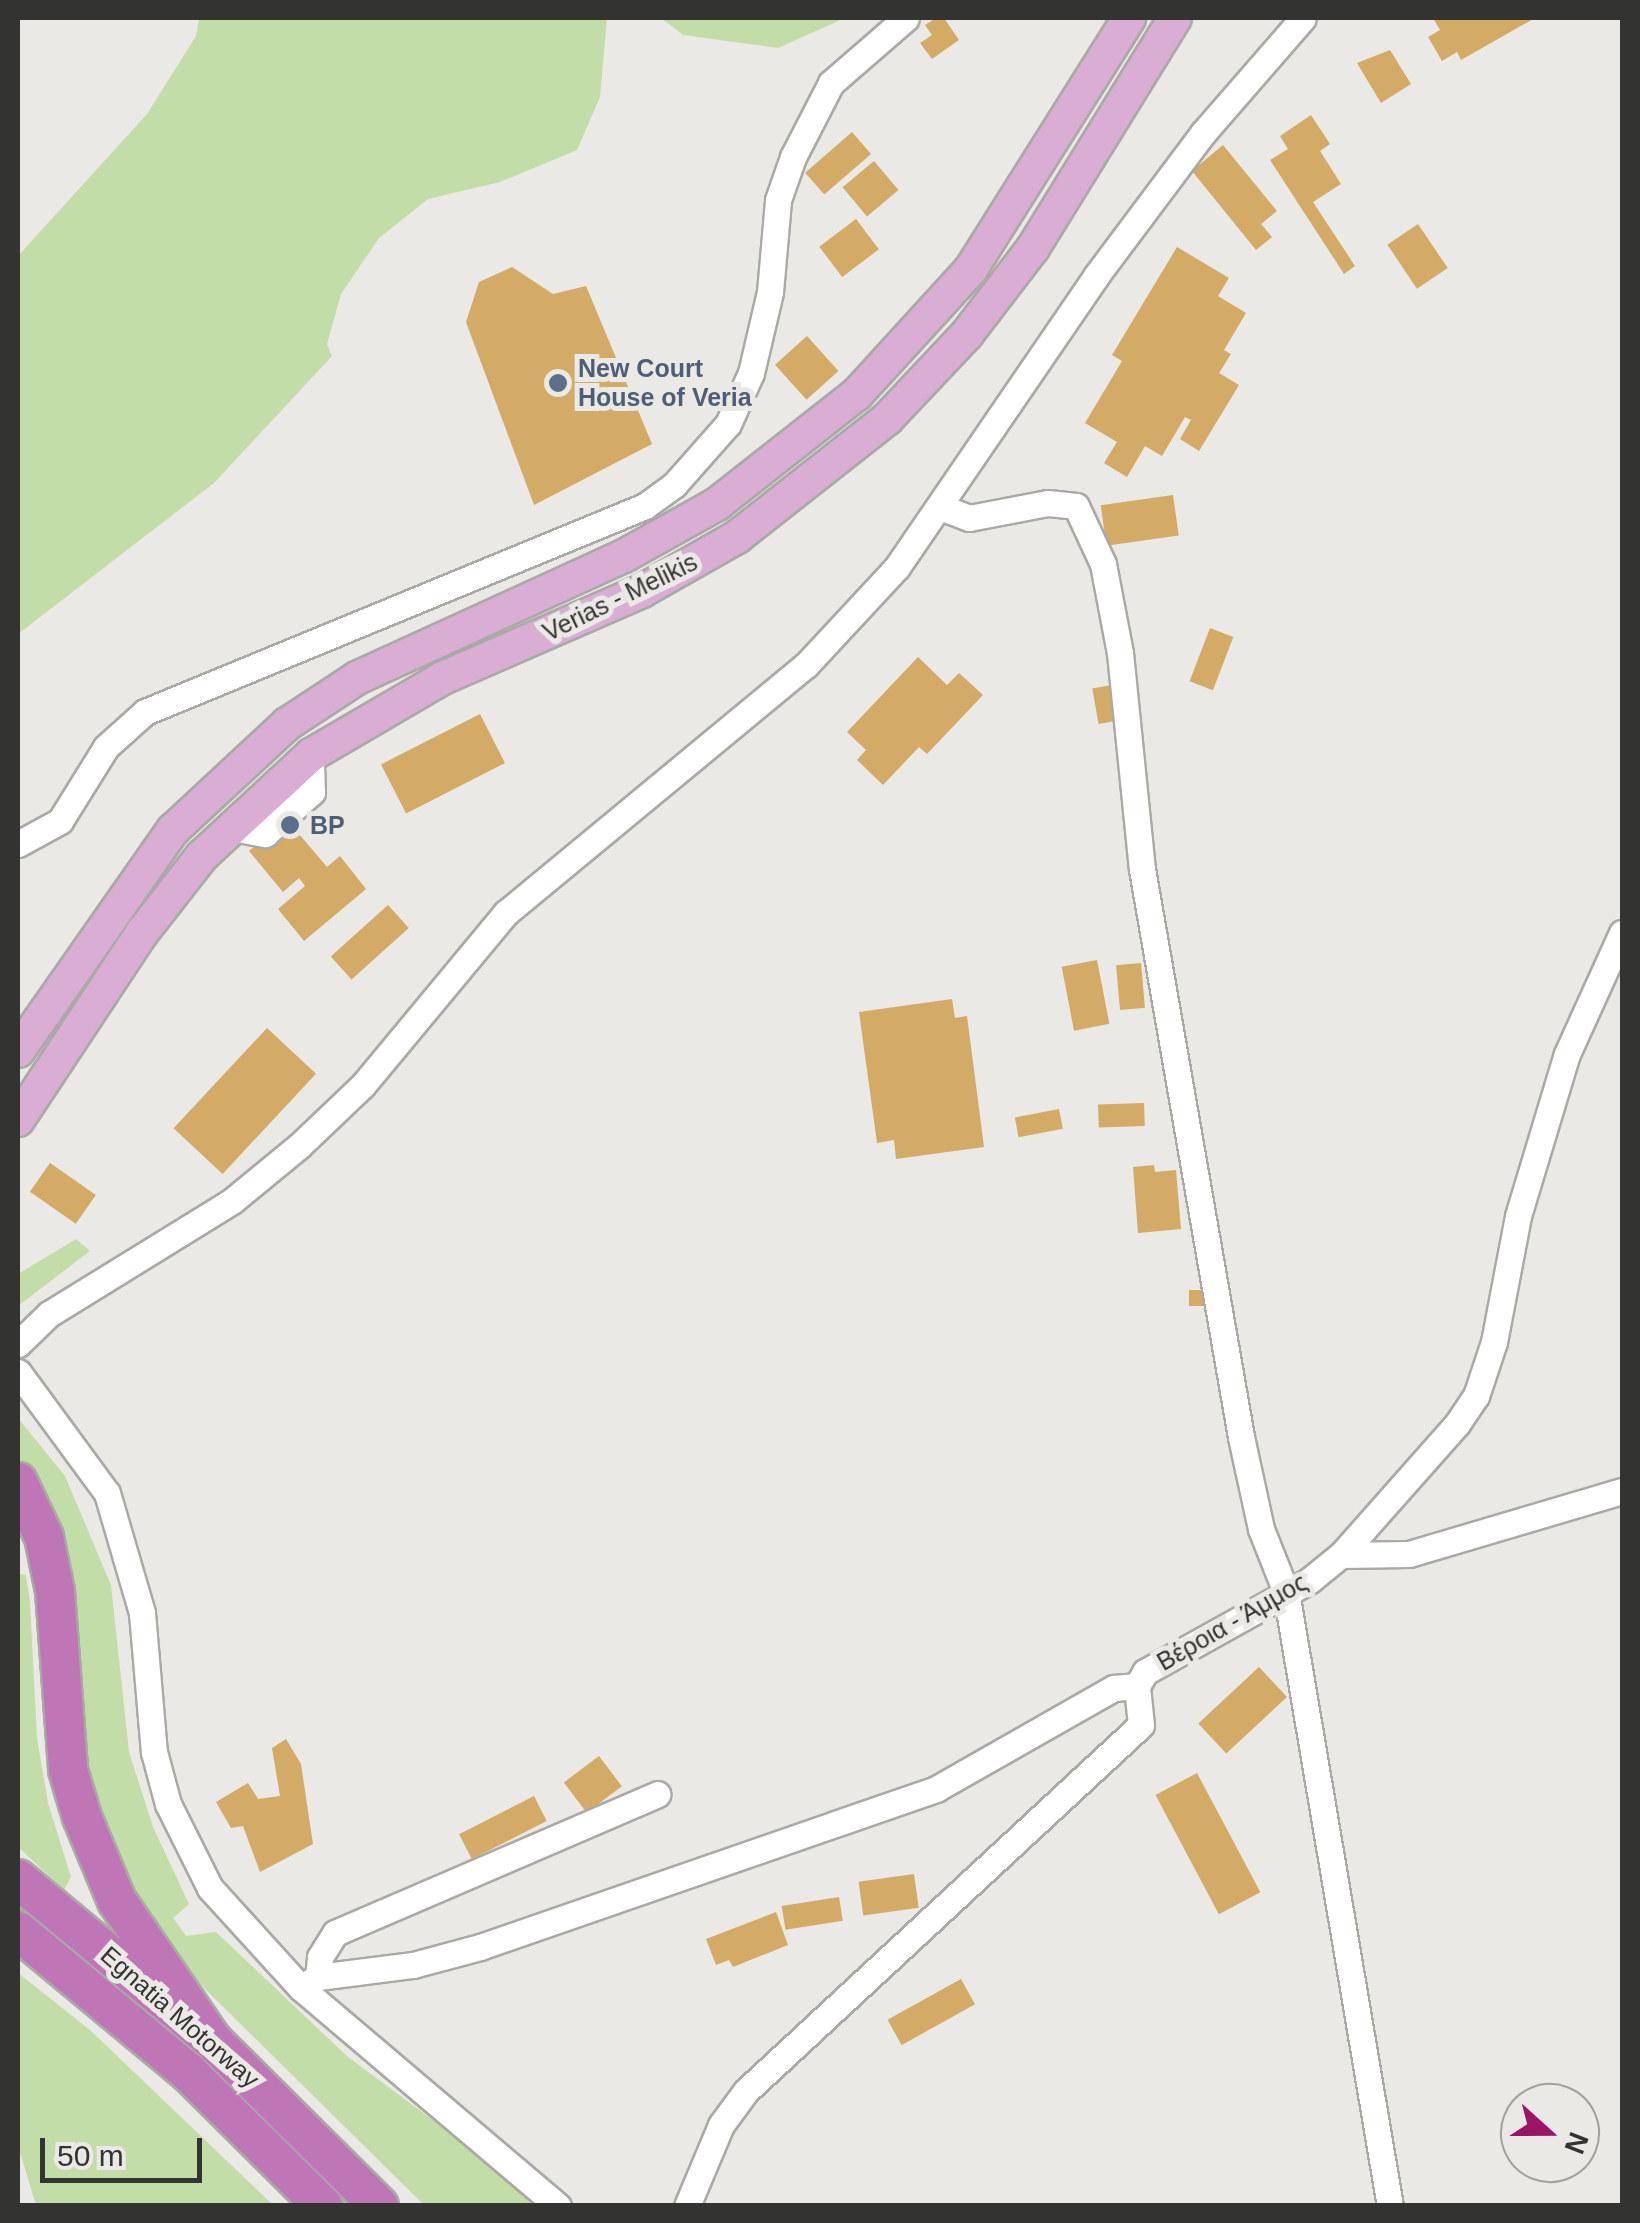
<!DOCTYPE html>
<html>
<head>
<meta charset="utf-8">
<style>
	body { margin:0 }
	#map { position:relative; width:1640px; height:2223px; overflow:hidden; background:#eae9e5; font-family:Arial,sans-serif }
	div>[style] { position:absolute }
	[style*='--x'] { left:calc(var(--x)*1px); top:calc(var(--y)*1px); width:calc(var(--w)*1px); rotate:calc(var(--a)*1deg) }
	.green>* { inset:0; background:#c3dda9 }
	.building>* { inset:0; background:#d3aa66; transform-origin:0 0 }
	.roads { filter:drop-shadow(2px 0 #aaa9a6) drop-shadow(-2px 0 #aaa9a6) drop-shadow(0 2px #aaa9a6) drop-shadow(0 -2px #aaa9a6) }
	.minor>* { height:25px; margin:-12.5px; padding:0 12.5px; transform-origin:12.5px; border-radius:12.5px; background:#fff }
	.major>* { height:32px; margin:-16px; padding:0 16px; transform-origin:16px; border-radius:16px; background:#d9add4 }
	.highway>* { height:38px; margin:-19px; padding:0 19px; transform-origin:19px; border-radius:19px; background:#bf76b7 }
	.dots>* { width:28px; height:28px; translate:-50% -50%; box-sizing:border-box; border:5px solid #eae9e5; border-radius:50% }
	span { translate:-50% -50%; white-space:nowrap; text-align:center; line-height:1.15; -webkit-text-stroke:10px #eae9e5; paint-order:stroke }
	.service-label { font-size:25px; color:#4e5e75; font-weight:700 }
	.left { translate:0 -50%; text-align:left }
	.street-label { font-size:25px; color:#333331 }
	.frame { position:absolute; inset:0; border:20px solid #333331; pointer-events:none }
	.north { position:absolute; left:1500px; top:2083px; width:100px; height:100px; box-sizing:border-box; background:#eae9e5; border:2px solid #a1a09d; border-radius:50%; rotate:111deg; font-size:28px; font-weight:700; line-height:40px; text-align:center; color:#333331 }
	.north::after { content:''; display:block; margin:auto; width:35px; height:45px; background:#9b1566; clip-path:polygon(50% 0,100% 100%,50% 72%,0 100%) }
	.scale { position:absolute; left:40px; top:2138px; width:162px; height:45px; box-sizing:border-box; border:5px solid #333331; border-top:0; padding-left:12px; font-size:30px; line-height:35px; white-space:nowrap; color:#333331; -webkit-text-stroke:8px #eae9e5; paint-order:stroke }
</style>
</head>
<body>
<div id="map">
	<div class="green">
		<i style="clip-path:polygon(199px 18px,607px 18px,600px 97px,577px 150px,500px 182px,428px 199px,379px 238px,341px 294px,327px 344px,332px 356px,214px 483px,18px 634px,18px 256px,147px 114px,196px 36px)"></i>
		<i style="clip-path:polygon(661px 18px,845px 18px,778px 48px,683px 35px)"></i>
		<i style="clip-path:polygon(76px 1239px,90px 1251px,18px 1306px,18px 1274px)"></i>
		<i style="clip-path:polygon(18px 1418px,65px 1476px,111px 1585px,129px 1752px,153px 1827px,189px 1904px,173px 1918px,186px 1936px,216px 1932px,348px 2057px,488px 2161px,533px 2205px,424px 2205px,201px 1985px,145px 1919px,91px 1812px,44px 1508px,18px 1463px)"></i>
		<i style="clip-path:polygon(19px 1574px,26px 1575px,30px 1601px,37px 1738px,48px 1803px,71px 1877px,64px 1890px,18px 1847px)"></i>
		<i style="clip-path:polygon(18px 1973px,90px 2030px,273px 2205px,36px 2205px,18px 2146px)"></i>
	</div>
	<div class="building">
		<i style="clip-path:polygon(936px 18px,944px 18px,959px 40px,932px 59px,920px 43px,932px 35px,925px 25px)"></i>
		<i style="clip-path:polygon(1433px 18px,1535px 18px,1461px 60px,1457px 52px,1442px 61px,1428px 37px,1440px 30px)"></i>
		<i style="clip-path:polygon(1390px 50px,1411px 84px,1381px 103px,1357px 63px)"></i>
		<i style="clip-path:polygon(1311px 115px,1330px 144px,1320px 151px,1341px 184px,1313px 202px,1355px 266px,1344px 274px,1270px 160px,1288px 149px,1280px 136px)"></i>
		<i style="left:852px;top:132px;width:29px;height:62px;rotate:49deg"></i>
		<i style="clip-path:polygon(1223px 145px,1277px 211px,1261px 224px,1272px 237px,1256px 250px,1192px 171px)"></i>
		<i style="left:874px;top:161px;width:38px;height:41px;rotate:50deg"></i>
		<i style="left:856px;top:219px;width:38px;height:46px;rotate:53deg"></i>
		<i style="left:1418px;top:224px;width:53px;height:37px;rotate:56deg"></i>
		<i style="clip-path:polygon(1177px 247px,1229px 278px,1218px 296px,1246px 313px,1224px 350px,1231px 354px,1219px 373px,1239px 385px,1199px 451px,1180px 439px,1191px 420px,1185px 417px,1162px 456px,1145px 446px,1127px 477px,1104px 463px,1117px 442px,1085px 423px,1122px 361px,1112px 355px)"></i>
		<i style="clip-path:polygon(512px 267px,553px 294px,586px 286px,652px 444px,534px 505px,466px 322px,479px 282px)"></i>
		<i style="left:807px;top:336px;width:47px;height:43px;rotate:48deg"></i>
		<i style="left:1173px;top:495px;width:41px;height:73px;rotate:82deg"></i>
		<i style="left:1210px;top:628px;width:25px;height:57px;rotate:21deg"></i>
		<i style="clip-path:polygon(918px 657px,947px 685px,959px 673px,983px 695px,927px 754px,919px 747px,883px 785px,857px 760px,866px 750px,847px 732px)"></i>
		<i style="left:1112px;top:685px;width:36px;height:20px;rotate:80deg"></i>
		<i style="left:480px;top:714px;width:55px;height:111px;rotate:63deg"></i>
		<i style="clip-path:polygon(287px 820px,327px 867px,340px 856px,366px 889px,304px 941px,278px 909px,305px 886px,299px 878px,283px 892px,249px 851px)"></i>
		<i style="left:388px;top:905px;width:31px;height:77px;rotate:48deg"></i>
		<i style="left:1097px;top:960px;width:65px;height:36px;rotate:79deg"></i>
		<i style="left:1141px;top:963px;width:45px;height:25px;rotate:85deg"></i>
		<i style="clip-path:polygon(952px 999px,955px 1018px,967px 1016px,984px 1147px,896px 1159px,894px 1140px,877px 1143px,859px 1012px)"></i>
		<i style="left:267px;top:1028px;width:67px;height:137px;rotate:43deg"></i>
		<i style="left:1144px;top:1103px;width:23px;height:46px;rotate:88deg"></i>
		<i style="left:1059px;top:1109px;width:20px;height:45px;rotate:79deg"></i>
		<i style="left:50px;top:1163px;width:56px;height:35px;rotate:35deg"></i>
		<i style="clip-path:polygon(1154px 1165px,1155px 1172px,1176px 1170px,1181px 1229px,1138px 1233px,1133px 1167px)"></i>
		<i style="left:1189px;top:1290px;width:16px;height:16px"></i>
		<i style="left:1259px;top:1667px;width:41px;height:83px;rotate:47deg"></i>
		<i style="clip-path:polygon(286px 1739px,301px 1764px,313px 1844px,260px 1872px,243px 1826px,231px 1828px,216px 1802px,248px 1783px,258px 1799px,280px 1796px,272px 1748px)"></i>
		<i style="left:599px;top:1756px;width:38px;height:44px;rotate:53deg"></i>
		<i style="left:1197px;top:1773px;width:135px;height:47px;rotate:62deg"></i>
		<i style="left:534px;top:1796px;width:28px;height:84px;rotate:63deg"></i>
		<i style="left:914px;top:1874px;width:34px;height:56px;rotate:82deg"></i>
		<i style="left:839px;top:1897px;width:24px;height:58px;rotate:81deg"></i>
		<i style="clip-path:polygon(776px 1912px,788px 1945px,733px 1967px,729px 1960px,716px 1965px,706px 1939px)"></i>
		<i style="left:961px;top:1979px;width:29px;height:84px;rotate:61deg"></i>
	</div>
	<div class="roads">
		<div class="minor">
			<i style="--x:943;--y:508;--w:28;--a:21"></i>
			<i style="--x:969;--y:518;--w:80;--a:-10.8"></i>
			<i style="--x:1048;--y:503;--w:28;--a:6"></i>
			<i style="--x:1076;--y:506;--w:64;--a:65"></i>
			<i style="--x:1103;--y:564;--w:91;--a:79.2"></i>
			<i style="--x:1120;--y:653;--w:217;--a:84.2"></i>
			<i style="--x:1142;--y:869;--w:577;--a:80.11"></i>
			<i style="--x:1241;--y:1437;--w:94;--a:77.7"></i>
			<i style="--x:1261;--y:1529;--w:68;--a:68.4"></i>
			<i style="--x:1286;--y:1592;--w:623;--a:80.39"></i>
			<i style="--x:228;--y:827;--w:38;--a:11"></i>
			<i style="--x:265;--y:834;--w:63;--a:-41.8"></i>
			<i style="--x:312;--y:792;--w:37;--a:-92"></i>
			<i style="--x:18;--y:844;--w:48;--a:-28.7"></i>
			<i style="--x:60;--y:821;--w:87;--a:-58.1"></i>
			<i style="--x:106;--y:747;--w:52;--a:-41.9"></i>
			<i style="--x:145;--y:712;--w:541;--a:-22.39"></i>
			<i style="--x:645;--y:506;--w:36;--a:-36"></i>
			<i style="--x:674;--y:485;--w:81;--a:-48.5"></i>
			<i style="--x:728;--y:424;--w:56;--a:-65.7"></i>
			<i style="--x:751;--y:373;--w:83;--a:-76.8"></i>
			<i style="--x:770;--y:292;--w:92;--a:-85"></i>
			<i style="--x:778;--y:200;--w:46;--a:-70.8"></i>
			<i style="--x:793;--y:157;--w:83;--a:-62.8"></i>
			<i style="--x:831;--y:83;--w:99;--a:-40.9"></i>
			<i style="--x:18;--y:1344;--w:43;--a:-44.1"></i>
			<i style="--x:49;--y:1314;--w:215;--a:-31.7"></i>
			<i style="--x:232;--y:1201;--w:87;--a:-39.4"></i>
			<i style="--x:299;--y:1146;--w:88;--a:-43.6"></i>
			<i style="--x:363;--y:1085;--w:224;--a:-50.3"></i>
			<i style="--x:506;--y:913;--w:389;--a:-39.6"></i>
			<i style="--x:806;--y:665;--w:134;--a:-47.1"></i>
			<i style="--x:897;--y:567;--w:353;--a:-55.6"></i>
			<i style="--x:1096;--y:276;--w:179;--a:-53.2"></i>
			<i style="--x:1203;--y:133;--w:152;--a:-49"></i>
			<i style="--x:18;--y:1372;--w:150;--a:53.7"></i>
			<i style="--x:107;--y:1493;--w:125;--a:73.7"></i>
			<i style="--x:142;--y:1613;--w:140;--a:85.1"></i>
			<i style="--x:154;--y:1752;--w:54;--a:74.9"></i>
			<i style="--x:168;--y:1804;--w:94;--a:63.4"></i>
			<i style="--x:210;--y:1888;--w:135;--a:47.7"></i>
			<i style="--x:301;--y:1988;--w:337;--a:40.3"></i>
			<i style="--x:1341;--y:1555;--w:68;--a:-0.8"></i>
			<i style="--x:1409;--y:1554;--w:222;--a:-16.5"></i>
			<i style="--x:318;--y:1977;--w:20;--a:-84"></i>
			<i style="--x:320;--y:1957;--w:28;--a:-58"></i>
			<i style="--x:335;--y:1933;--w:351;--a:-23.3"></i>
			<i style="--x:301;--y:1988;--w:20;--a:-33"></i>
			<i style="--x:318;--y:1977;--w:96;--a:-7.2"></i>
			<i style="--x:413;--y:1965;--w:69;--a:-15"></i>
			<i style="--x:480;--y:1947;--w:483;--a:-19.1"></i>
			<i style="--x:936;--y:1789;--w:205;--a:-29.6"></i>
			<i style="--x:1114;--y:1688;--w:23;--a:-5"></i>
			<i style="--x:687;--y:2206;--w:88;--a:-67.2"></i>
			<i style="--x:721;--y:2125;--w:42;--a:-53.7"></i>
			<i style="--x:746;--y:2091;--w:538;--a:-42.82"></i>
			<i style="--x:1141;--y:1725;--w:39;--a:-96"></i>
			<i style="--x:1137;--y:1686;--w:16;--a:-60"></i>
			<i style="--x:1145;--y:1672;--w:189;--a:-29.1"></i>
			<i style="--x:1310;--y:1580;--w:40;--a:-39"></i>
			<i style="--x:1341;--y:1555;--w:175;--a:-48.5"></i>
			<i style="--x:1457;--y:1424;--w:34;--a:-56"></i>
			<i style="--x:1476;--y:1396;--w:57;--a:-71.6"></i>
			<i style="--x:1494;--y:1342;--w:128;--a:-79.2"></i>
			<i style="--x:1518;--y:1216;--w:169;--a:-73.2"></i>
			<i style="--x:1567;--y:1054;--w:133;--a:-65.6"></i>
		</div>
		<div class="major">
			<i style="--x:18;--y:1051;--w:270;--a:-55"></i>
			<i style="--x:173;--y:830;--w:156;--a:-42.9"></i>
			<i style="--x:287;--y:724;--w:84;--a:-33.3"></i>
			<i style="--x:357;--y:678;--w:294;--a:-24.6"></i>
			<i style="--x:624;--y:556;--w:107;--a:-29.2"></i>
			<i style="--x:717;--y:504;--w:178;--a:-38.2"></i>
			<i style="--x:857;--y:394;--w:169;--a:-47.6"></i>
			<i style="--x:971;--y:269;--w:297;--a:-57.8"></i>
			<i style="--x:18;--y:1120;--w:223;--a:-56.5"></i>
			<i style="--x:141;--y:934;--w:99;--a:-52"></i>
			<i style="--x:202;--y:856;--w:149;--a:-42.8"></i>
			<i style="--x:311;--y:755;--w:153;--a:-30.3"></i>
			<i style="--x:443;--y:678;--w:217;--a:-23.6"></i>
			<i style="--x:642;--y:591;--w:109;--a:-29.6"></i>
			<i style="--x:737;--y:537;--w:191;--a:-38.2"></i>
			<i style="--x:887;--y:419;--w:117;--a:-46.7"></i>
			<i style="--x:967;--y:334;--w:108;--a:-52.5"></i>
			<i style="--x:1033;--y:248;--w:270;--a:-58.3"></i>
		</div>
		<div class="highway">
			<i style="--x:18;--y:1482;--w:61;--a:64.7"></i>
			<i style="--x:44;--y:1537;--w:55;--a:78.5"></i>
			<i style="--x:55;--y:1591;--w:179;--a:85.8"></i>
			<i style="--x:68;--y:1770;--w:49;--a:73.4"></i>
			<i style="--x:82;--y:1817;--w:91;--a:67.4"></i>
			<i style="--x:117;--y:1901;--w:170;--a:55.6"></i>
			<i style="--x:18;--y:1879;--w:254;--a:39.7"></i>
			<i style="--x:213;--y:2041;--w:234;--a:44.8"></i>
			<i style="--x:18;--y:1931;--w:222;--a:39.7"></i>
			<i style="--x:189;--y:2073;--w:189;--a:44.8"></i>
		</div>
	</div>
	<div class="dots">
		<i style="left:558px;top:383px;background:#5c6f8a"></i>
		<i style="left:290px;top:825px;background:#5c6f8a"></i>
	</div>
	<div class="service-label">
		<span class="left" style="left:578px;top:383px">New Court<br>House of Veria</span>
		<span class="left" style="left:310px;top:825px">BP</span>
	</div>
	<div class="street-label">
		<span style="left:620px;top:597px;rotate:-26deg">Verias - Melikis</span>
		<span style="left:1232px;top:1622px;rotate:-30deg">Βέροια - Άμμος</span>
		<span style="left:180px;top:2017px;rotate:41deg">Egnatia Motorway</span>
	</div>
	<div class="frame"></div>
	<div class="north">N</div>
	<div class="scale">50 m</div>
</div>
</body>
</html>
